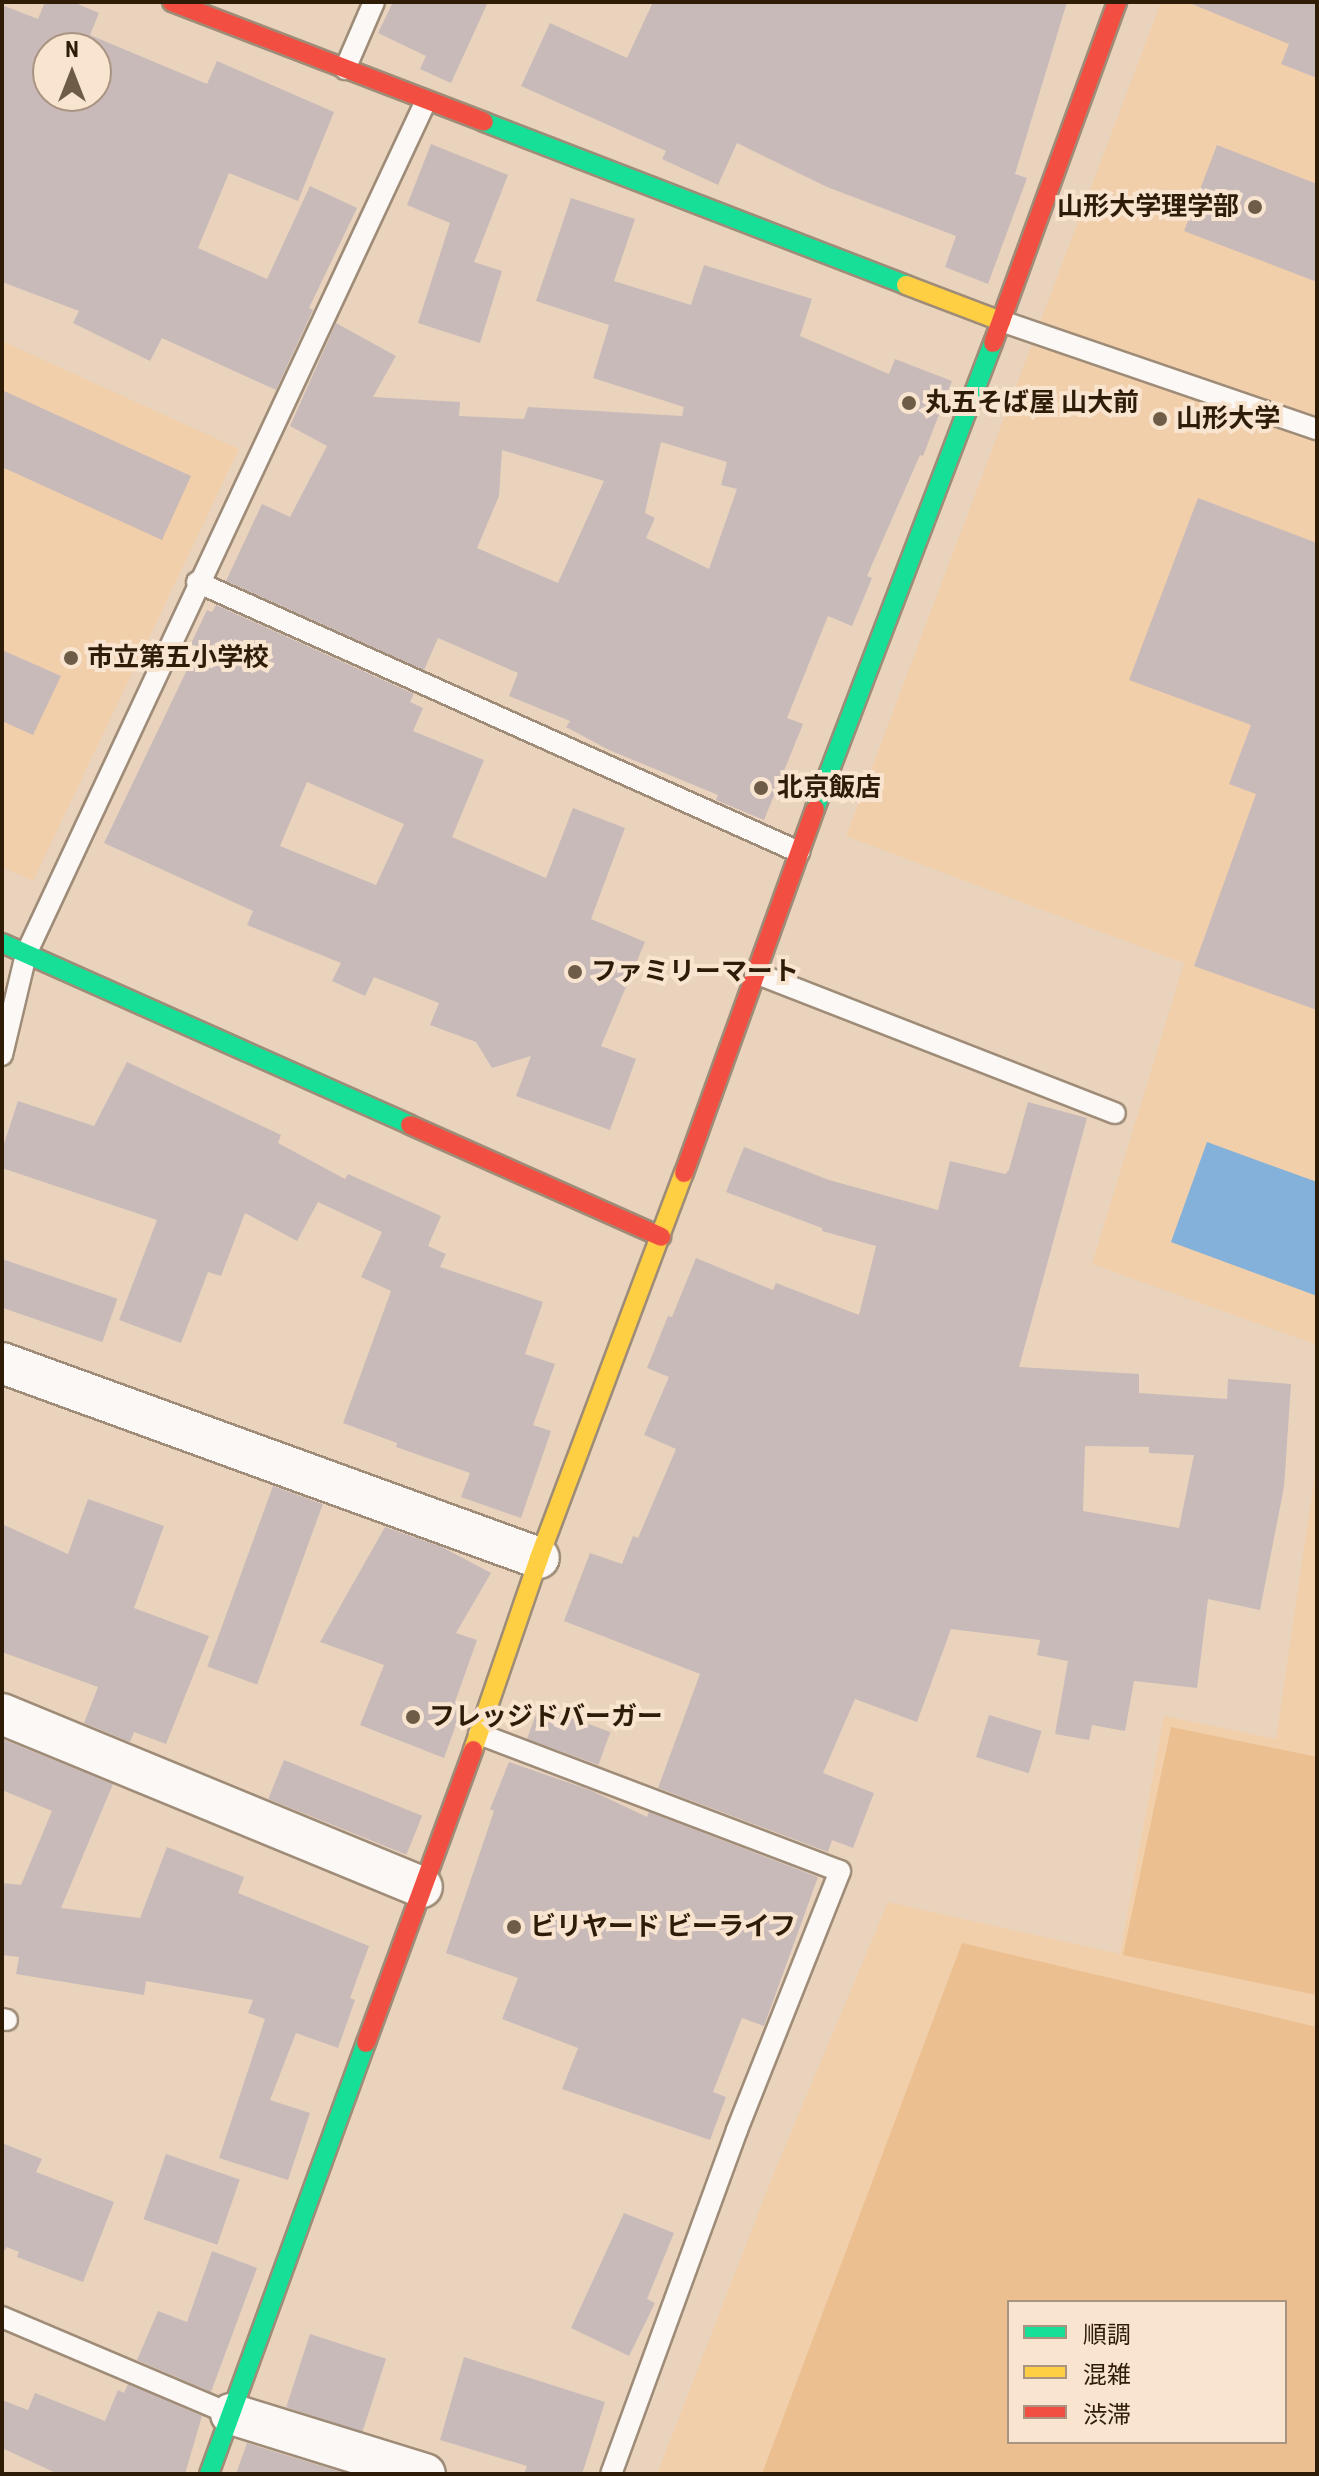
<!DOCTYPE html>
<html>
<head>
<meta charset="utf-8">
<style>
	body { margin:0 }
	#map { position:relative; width:1319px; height:2476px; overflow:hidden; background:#e9d3bc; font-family:"Roboto Condensed","Noto Sans JP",sans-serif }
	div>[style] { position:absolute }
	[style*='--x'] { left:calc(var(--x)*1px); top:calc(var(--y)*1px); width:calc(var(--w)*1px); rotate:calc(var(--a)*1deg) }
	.built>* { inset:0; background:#f1cfab }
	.green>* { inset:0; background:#ebbf8f }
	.water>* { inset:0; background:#83b1d9 }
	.building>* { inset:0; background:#c9baba; transform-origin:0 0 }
	.roads { filter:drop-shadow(2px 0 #9e8c78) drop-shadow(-2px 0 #9e8c78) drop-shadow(0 2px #9e8c78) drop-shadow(0 -2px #9e8c78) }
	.lane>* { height:20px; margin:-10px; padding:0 10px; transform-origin:10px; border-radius:10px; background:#fcf8f5 }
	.street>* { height:40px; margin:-20px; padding:0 20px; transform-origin:20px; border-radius:20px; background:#fcf8f5 }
	.fast>* { height:18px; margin:-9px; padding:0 9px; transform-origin:9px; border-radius:9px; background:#16e098 }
	.slow>* { height:18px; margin:-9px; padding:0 9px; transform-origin:9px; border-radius:9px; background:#ffcf43 }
	.jam>* { height:18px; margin:-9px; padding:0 9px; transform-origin:9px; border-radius:9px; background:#f24e42 }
	.dots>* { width:22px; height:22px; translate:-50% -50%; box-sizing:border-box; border:4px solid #f9e4d0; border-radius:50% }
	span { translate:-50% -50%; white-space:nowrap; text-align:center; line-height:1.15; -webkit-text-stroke:8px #f9e4d0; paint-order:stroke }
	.poi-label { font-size:26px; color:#2e1c07; font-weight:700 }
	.right { translate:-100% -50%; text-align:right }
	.left { translate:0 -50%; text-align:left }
	.frame { position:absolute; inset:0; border:4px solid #2e1c07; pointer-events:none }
	.legend { position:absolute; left:1007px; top:2300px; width:280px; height:144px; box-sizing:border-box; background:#f9e4d0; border:2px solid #a89480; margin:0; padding:10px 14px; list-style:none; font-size:24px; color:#2e1c07 }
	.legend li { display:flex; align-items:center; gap:16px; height:40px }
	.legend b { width:40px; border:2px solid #a89480 }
	.north { position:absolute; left:32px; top:32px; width:80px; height:80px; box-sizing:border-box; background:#f9e4d0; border:2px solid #a89480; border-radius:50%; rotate:0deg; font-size:22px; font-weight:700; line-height:32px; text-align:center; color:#2e1c07 }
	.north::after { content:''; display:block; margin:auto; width:28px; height:36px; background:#6f5c46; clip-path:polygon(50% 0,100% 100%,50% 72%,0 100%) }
</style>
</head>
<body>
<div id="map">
	<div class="built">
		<i style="clip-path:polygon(1161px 2px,1317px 2px,1317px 1345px,1092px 1264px,1184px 963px,846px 836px)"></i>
		<i style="clip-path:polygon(2px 341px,239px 449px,33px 881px,2px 867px)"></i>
		<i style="clip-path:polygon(evenodd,1317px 1460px,1317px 2474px,657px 2474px,773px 2175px,888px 1902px,1120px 1954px,1164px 1716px,1276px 1739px,1317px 1460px,1009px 2302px,1285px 2302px,1285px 2442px,1009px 2442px,1009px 2302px)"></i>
	</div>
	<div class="green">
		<i style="clip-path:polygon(1171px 1727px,1317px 1757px,1317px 1995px,1123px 1955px)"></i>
		<i style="clip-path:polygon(evenodd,962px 1943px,1317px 2027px,1317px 2474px,762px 2474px,962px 1943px,1009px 2302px,1285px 2302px,1285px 2442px,1009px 2442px,1009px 2302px)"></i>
	</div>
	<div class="water">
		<i style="clip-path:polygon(1207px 1142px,1317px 1182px,1317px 1296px,1171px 1242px)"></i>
	</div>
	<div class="building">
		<i style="clip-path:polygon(evenodd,45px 2px,73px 2px,99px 13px,90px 35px,207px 84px,217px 61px,334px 112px,298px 201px,229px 173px,198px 248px,267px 279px,310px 186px,357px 208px,309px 308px,313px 310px,276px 390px,162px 338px,150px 361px,73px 323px,79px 311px,2px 282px,2px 5px,38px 19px,45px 2px,48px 48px,96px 48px,96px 96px,48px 96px,48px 48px)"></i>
		<i style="clip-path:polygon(393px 2px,488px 2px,451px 83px,420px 69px,426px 56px,378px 33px)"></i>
		<i style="clip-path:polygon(653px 2px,1067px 2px,1015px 174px,1027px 178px,988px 284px,945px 267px,956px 236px,827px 187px,737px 143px,718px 185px,662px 159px,666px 151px,521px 86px,550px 23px,627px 58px)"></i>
		<i style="clip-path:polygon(1187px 2px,1317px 2px,1317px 78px,1281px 64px,1289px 44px)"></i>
		<i style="clip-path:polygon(431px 144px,508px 175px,474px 262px,502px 271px,480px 343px,418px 323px,450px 223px,407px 205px)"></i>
		<i style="clip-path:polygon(1217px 145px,1317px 184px,1317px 282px,1184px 231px)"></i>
		<i style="clip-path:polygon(evenodd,571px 198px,635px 219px,614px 281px,691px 305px,704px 265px,812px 299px,800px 336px,889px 374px,895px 359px,952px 381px,923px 456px,920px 455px,867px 576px,872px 578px,852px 626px,828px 616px,787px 718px,803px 724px,764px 820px,716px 800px,718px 795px,609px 750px,566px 727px,570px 721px,509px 696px,518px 673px,438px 638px,424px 670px,226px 581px,262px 504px,290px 517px,327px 446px,290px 426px,336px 323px,396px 356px,373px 397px,460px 402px,459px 416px,524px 419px,528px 407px,682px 416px,684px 407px,593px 378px,609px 325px,536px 301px,571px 198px,661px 442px,727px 462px,721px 485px,737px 489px,709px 569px,646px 538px,655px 518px,645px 513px,661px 442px,571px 198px,502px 450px,604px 481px,558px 583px,477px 548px,499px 496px,502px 450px)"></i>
		<i style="clip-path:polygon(2px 390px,191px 476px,162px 540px,2px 467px)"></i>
		<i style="clip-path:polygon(1198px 498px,1317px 543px,1317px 1010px,1194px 966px,1256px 794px,1229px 784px,1251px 725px,1129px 680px)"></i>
		<i style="clip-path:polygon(evenodd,216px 605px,414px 694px,410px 702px,423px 708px,413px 731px,484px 760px,452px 837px,546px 878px,573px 808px,625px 828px,591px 919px,645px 942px,601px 1046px,636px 1059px,610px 1130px,516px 1096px,531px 1056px,492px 1068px,476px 1042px,430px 1025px,439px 1003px,374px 977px,365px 996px,332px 981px,341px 963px,247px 925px,253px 911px,104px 843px,196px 651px,189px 648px,207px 610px,212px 612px,216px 605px,307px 782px,404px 824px,376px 885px,280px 846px,307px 782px)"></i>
		<i style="clip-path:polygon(2px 650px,61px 676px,33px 735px,2px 721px)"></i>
		<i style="clip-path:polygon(127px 1062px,281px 1135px,278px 1143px,345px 1179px,348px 1174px,441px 1216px,428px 1246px,446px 1254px,440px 1267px,543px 1302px,525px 1354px,555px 1364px,533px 1425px,551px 1431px,521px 1518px,461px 1497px,470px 1473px,396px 1447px,397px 1443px,343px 1423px,391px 1291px,361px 1277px,382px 1232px,318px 1202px,297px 1241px,245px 1213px,221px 1276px,208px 1272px,181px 1343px,119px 1320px,157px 1220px,2px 1168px,2px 1150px,18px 1101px,94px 1126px)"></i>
		<i style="clip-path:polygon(evenodd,1028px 1102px,1087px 1118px,1019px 1367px,1139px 1374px,1139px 1393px,1227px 1399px,1228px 1379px,1291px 1384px,1284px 1487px,1260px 1610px,1208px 1599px,1197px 1688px,1134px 1681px,1125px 1731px,1092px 1725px,1089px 1740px,1055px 1734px,1068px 1661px,1037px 1655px,1040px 1640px,951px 1629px,917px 1722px,855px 1699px,823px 1773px,874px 1793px,853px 1848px,832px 1840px,828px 1852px,658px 1788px,700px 1674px,564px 1621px,590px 1553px,622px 1564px,633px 1536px,638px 1538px,676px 1449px,644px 1435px,669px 1377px,647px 1368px,668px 1316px,672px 1317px,696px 1258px,773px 1290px,776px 1283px,859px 1315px,876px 1246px,822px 1231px,822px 1228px,726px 1192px,744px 1147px,829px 1180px,938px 1210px,950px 1161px,1005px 1174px,1009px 1170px,1028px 1102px,1085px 1446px,1149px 1447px,1149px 1453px,1194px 1455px,1179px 1528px,1083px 1511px,1085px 1446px)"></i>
		<i style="left:2px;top:1259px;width:122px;height:46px;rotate:19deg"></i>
		<i style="left:273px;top:1486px;width:53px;height:192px;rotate:20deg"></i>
		<i style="clip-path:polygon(88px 1499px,164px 1526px,134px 1608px,209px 1636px,166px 1744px,134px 1732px,130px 1742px,84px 1723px,98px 1687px,2px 1652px,2px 1524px,68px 1554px)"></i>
		<i style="clip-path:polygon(385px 1527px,442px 1547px,491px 1573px,456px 1633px,477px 1640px,455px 1702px,463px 1705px,444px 1758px,360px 1725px,384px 1665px,320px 1642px)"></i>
		<i style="left:539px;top:1706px;width:76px;height:35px;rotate:20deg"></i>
		<i style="left:989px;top:1715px;width:55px;height:44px;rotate:17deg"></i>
		<i style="clip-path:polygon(2px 1739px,113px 1784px,61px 1908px,140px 1918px,167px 1847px,244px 1877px,238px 1893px,369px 1946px,350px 1998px,355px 2000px,338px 2048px,296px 2033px,270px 2100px,310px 2113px,288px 2180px,219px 2158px,265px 2019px,248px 2013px,253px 2000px,146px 1981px,144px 1995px,16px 1974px,19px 1957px,2px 1955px,2px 1883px,21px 1885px,52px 1811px,2px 1790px)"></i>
		<i style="left:284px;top:1760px;width:149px;height:42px;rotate:22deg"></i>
		<i style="clip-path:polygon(509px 1762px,590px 1790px,647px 1817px,649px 1812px,818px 1877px,764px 2026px,742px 2018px,713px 2092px,726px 2097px,710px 2140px,562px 2089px,578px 2048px,502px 2019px,518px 1978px,446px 1953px,494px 1811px,490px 1809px)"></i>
		<i style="clip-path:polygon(2px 2143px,42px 2159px,36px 2172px,114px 2202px,83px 2282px,17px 2257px,19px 2252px,7px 2247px,2px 2254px)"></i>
		<i style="left:166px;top:2154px;width:78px;height:69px;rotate:19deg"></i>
		<i style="clip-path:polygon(624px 2213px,674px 2233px,647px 2299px,655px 2303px,629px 2356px,571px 2328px)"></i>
		<i style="clip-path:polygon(212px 2251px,257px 2268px,211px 2392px,137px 2360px,158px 2311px,187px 2322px)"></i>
		<i style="left:310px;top:2334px;width:80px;height:77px;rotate:18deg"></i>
		<i style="clip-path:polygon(464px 2357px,605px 2402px,582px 2474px,524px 2474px,527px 2466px,440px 2440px)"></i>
		<i style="clip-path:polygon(128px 2384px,202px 2416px,185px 2474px,58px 2474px,2px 2448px,2px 2400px,28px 2410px,35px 2393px,105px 2421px,118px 2390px,124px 2393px)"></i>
		<i style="clip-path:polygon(247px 2443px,269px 2450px,345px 2473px,236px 2474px)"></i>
	</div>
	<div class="roads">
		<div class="lane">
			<i style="--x:345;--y:69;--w:73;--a:-66.6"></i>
			<i style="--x:1001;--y:321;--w:334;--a:18.9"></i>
			<i style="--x:197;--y:582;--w:660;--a:24.16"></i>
			<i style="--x:758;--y:974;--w:383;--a:21.3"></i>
			<i style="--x:2;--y:1055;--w:104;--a:-76.6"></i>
			<i style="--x:26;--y:954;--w:942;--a:-64.88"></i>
			<i style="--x:479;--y:1734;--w:386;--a:20.8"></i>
			<i style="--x:840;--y:1871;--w:279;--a:111.7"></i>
			<i style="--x:737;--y:2130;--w:366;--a:110.1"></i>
			<i style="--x:2;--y:2019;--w:5;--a:11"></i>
			<i style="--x:2;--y:2317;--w:249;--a:23"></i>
		</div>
		<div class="street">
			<i style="--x:2;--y:1363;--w:571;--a:19.96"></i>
			<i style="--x:2;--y:1714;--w:454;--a:22.4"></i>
			<i style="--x:231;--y:2414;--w:203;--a:17.2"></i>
		</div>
		<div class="fast">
			<i style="--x:484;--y:122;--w:452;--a:21.1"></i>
			<i style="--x:815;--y:809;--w:499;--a:-69.1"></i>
			<i style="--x:2;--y:943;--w:447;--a:24"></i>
			<i style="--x:209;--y:2474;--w:459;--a:-70"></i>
		</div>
		<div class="slow">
			<i style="--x:906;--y:285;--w:102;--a:20.8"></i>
			<i style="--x:473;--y:1750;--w:203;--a:-71"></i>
			<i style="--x:539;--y:1558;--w:411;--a:-69.4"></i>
		</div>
		<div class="jam">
			<i style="--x:172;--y:2;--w:334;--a:21"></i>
			<i style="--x:993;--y:343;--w:363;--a:-70"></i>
			<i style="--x:410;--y:1125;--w:275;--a:24"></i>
			<i style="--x:684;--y:1173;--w:387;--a:-70.2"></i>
			<i style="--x:366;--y:2043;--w:312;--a:-69.9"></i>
		</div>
	</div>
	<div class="dots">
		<i style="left:1255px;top:207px;background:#6f5c46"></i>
		<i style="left:909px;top:403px;background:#6f5c46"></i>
		<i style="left:1160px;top:419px;background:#6f5c46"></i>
		<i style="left:71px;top:658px;background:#6f5c46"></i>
		<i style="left:761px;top:788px;background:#6f5c46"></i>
		<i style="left:575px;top:972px;background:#6f5c46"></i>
		<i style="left:413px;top:1717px;background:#6f5c46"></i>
		<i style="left:514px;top:1927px;background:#6f5c46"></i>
	</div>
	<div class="poi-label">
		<span class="right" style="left:1239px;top:207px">山形大学理学部</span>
		<span class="left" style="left:925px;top:403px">丸五そば屋 山大前</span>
		<span class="left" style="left:1176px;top:419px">山形大学</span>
		<span class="left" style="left:87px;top:658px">市立第五小学校</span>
		<span class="left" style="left:777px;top:788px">北京飯店</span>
		<span class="left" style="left:591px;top:972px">ファミリーマート</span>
		<span class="left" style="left:429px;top:1717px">フレッジドバーガー</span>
		<span class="left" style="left:530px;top:1927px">ビリヤード ビーライフ</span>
	</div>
	<div class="frame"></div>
	<ul class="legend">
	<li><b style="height:10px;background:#16e098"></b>順調</li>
	<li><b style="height:10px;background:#ffcf43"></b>混雑</li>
	<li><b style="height:10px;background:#f24e42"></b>渋滞</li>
	</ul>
	<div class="north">N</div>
</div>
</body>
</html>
